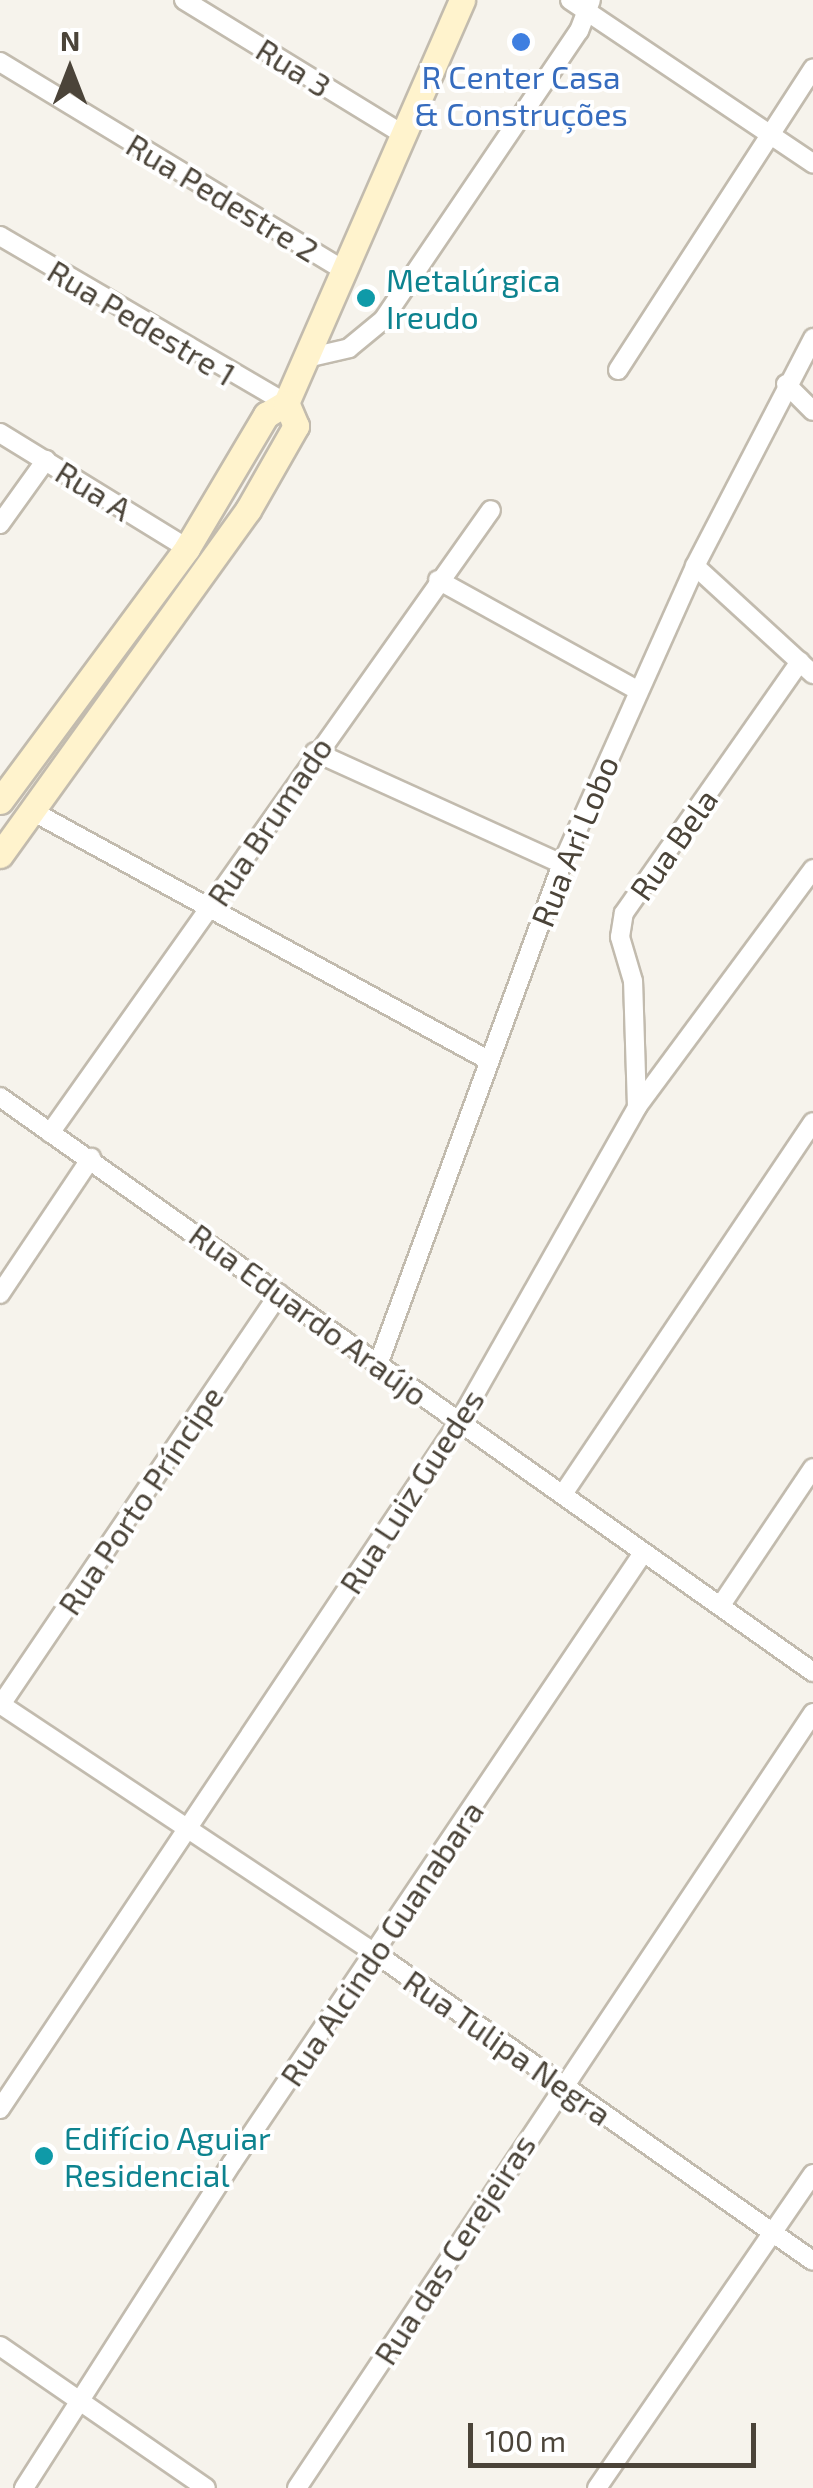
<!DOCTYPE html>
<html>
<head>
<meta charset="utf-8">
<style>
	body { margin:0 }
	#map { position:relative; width:813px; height:2488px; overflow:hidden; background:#f6f3ec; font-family:"Exo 2",sans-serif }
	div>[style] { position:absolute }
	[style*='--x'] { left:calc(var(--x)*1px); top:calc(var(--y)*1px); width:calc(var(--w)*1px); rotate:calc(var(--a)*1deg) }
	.roads { filter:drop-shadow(2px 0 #c2bbae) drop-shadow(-2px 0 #c2bbae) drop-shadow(0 2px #c2bbae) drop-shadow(0 -2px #c2bbae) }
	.minor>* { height:18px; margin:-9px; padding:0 9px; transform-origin:9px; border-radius:9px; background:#fff }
	.secondary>* { height:25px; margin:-12.5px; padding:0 12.5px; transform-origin:12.5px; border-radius:12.5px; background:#fff3cd }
	.dots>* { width:28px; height:28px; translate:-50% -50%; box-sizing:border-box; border:5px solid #fff; border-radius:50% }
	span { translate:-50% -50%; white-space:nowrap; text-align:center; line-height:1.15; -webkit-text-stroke:8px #fff; paint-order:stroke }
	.street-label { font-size:32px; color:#4b4439 }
	.shop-label { font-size:32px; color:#366cbe }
	.culture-label { font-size:32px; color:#0d838f }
	.left { translate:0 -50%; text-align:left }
	.north { position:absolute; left:20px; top:20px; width:100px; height:100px; -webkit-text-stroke:8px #fff; paint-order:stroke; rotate:0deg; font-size:28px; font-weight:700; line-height:40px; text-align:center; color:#4b4439 }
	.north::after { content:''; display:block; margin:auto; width:35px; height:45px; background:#4b4439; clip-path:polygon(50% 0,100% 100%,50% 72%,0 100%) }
	.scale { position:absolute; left:468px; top:2423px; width:288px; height:45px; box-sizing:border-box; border:5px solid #4b4439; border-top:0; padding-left:12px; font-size:30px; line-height:35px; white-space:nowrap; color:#4b4439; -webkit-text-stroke:8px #fff; paint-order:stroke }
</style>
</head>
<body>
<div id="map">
	<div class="roads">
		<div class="minor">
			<i style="--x:184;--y:0;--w:258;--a:31.5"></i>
			<i style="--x:570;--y:0;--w:293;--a:33.9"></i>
			<i style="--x:0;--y:62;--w:401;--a:31.2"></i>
			<i style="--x:0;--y:236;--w:331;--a:30.3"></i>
			<i style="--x:311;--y:357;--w:39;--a:-13"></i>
			<i style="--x:349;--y:348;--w:44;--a:-39.5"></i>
			<i style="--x:383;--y:320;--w:349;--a:-55.9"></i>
			<i style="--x:579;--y:31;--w:33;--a:-69"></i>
			<i style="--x:618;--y:370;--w:359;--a:-57.1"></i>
			<i style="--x:786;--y:384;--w:38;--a:45"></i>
			<i style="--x:0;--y:433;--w:220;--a:31.6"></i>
			<i style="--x:0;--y:524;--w:79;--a:-54.3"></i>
			<i style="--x:695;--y:566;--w:160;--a:42.5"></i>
			<i style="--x:438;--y:580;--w:227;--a:28.9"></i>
			<i style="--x:315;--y:752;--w:271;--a:24.4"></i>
			<i style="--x:32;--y:811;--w:520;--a:28.64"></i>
			<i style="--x:0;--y:1097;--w:996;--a:35.27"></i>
			<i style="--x:637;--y:1107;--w:126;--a:-91.8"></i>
			<i style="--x:633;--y:981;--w:46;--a:-106.5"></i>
			<i style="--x:620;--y:937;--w:24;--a:-81"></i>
			<i style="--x:624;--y:913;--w:307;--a:-55"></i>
			<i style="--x:50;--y:1133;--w:763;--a:-54.71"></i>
			<i style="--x:0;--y:1294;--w:164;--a:-56.2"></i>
			<i style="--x:379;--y:1362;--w:531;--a:-69.82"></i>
			<i style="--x:562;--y:864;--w:326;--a:-65.9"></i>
			<i style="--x:695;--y:566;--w:257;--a:-62.6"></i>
			<i style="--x:563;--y:1494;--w:448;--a:-56.1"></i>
			<i style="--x:721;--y:1605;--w:165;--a:-56.1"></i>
			<i style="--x:0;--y:1704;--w:450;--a:33.6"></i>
			<i style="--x:375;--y:1953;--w:535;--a:35.11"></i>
			<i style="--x:0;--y:1706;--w:498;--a:-55.9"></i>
			<i style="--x:0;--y:2109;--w:826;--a:-56.25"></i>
			<i style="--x:459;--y:1422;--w:362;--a:-60.5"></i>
			<i style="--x:637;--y:1107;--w:296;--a:-53.5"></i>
			<i style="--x:0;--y:2346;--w:250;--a:34.6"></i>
			<i style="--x:24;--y:2488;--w:386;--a:-57.4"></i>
			<i style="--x:232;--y:2163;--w:736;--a:-56.03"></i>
			<i style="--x:297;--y:2488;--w:931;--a:-56.34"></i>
			<i style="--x:597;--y:2488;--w:381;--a:-55.5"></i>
		</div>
		<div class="secondary">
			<i style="--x:0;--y:801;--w:315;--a:-53.5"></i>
			<i style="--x:187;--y:548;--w:155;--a:-59.3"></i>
			<i style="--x:266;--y:415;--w:23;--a:-31"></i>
			<i style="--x:286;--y:403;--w:440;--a:-66.4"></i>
			<i style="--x:0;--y:855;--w:425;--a:-54.3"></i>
			<i style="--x:248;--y:510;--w:97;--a:-60.3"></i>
			<i style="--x:296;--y:426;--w:25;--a:-113"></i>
		</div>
	</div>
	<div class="dots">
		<i style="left:521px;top:42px;background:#3f7fe0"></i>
		<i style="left:366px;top:298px;background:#0f9aa8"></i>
		<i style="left:44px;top:2156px;background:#0f9aa8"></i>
	</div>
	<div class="street-label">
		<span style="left:294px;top:67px;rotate:32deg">Rua 3</span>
		<span style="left:223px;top:197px;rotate:31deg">Rua Pedestre 2</span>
		<span style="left:142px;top:322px;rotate:31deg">Rua Pedestre 1</span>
		<span style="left:94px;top:490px;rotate:32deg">Rua A</span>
		<span style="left:269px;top:821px;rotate:-56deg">Rua Brumado</span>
		<span style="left:574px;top:841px;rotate:-68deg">Rua Ari Lobo</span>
		<span style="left:673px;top:844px;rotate:-55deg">Rua Bela</span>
		<span style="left:309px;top:1314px;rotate:36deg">Rua Eduardo Araújo</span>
		<span style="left:411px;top:1491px;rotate:-57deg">Rua Luiz Guedes</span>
		<span style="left:140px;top:1500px;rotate:-56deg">Rua Porto Príncipe</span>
		<span style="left:381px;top:1943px;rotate:-56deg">Rua Alcindo Guanabara</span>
		<span style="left:508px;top:2047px;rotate:35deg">Rua Tulipa Negra</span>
		<span style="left:454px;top:2249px;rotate:-57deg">Rua das Cerejeiras</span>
	</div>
	<div class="shop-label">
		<span style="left:521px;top:95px">R Center Casa<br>&amp; Construções</span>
	</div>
	<div class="culture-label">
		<span class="left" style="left:386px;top:298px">Metalúrgica<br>Ireudo</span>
		<span class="left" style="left:64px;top:2156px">Edifício Aguiar<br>Residencial</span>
	</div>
	<div class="north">N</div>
	<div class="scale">100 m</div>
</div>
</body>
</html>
